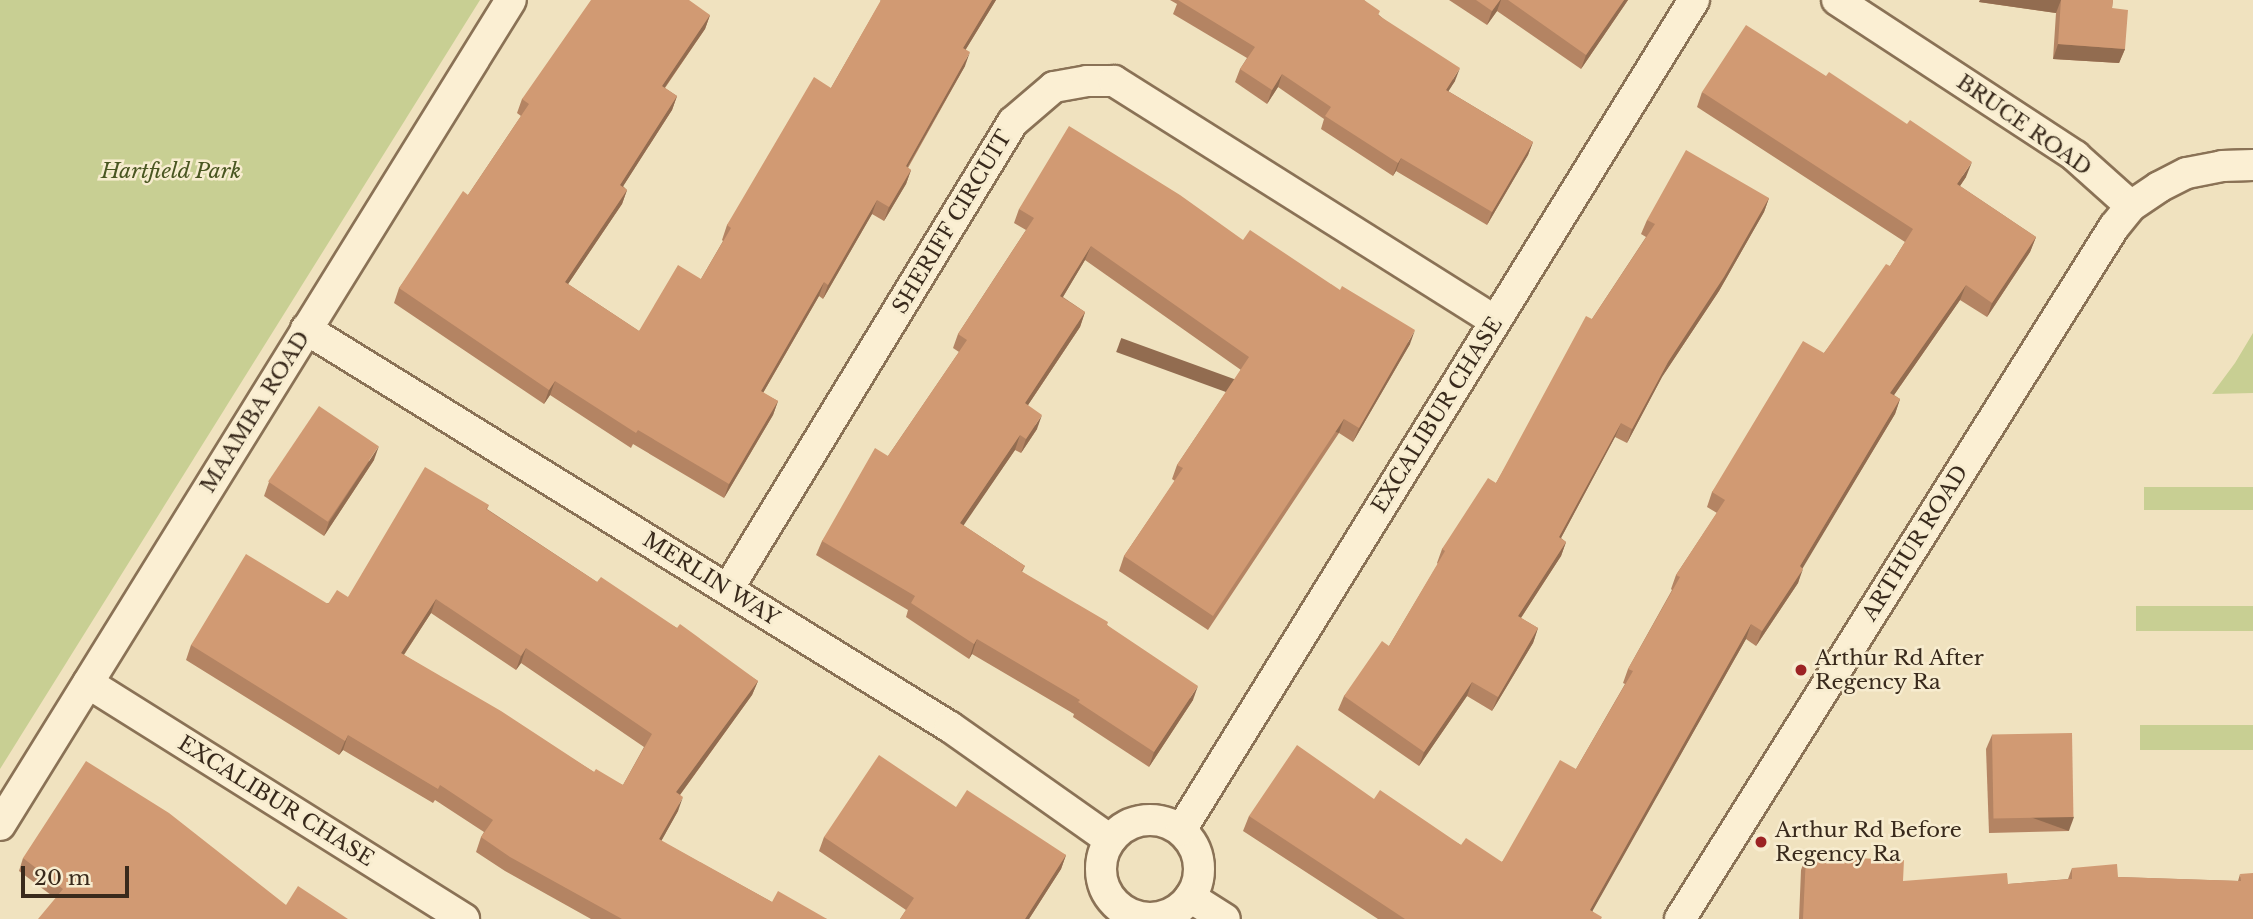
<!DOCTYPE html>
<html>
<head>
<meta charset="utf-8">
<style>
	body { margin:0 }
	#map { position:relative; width:2253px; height:919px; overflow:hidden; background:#f0e2bf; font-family:"Libre Baskerville",serif }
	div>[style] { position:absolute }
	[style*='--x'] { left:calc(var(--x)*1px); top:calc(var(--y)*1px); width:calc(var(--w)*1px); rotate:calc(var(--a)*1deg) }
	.green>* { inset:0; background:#c8cf93; transform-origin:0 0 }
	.roads { filter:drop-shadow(2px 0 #8a7256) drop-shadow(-2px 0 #8a7256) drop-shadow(0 2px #8a7256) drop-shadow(0 -2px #8a7256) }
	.minor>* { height:30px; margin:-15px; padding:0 15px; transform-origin:15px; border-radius:15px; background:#fbefd3 }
	.minor>.ring { margin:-15px; padding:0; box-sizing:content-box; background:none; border:30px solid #fbefd3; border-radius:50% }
	.wall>* { inset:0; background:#b48463 }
	.shaded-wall>* { inset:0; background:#926c50; transform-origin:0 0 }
	.building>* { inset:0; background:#d19a73; transform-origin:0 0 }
	.dots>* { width:19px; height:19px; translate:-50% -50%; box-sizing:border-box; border:4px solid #f7eccf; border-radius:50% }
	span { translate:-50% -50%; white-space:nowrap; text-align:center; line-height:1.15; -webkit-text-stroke:5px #f7eccf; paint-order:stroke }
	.street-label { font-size:21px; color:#392a1c }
	.park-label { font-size:21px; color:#495621; font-style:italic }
	.poi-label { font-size:21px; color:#392a1c }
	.left { translate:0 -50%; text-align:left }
	.scale { position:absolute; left:21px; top:866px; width:108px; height:32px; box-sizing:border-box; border:4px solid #392a1c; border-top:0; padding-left:9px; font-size:21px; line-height:24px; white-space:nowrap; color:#392a1c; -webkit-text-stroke:5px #f7eccf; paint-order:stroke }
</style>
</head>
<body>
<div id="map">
	<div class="green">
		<i style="clip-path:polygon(0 0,480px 0,0 769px)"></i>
		<i style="clip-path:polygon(2253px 333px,2253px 393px,2212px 394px,2235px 363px)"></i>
		<i style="left:2253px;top:487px;width:23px;height:109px;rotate:90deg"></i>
		<i style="left:2253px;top:606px;width:25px;height:117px;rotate:90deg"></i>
		<i style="left:2253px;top:725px;width:25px;height:113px;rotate:90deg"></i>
	</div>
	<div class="roads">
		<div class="minor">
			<i style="--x:1837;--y:0;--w:285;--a:33.2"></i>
			<i style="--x:2075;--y:156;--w:75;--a:41.8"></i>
			<i style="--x:306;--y:329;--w:757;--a:31.72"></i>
			<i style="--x:950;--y:727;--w:196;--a:35.2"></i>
			<i style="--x:728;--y:589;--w:547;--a:-58.61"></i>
			<i style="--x:1013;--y:122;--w:54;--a:-40.5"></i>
			<i style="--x:1054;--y:87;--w:34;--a:-10"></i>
			<i style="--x:1087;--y:81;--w:27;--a:0"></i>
			<i style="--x:1114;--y:81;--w:450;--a:32.2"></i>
			<i style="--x:88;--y:683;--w:444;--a:32.1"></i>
			<i class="ring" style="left:1101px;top:820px;width:68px;height:68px"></i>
			<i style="--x:0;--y:825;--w:970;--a:-58.23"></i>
			<i style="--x:1181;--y:830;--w:976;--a:-58.28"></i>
			<i style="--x:1190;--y:897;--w:41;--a:32.2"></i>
			<i style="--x:1680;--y:919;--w:817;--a:-57.91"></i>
			<i style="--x:2114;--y:227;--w:27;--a:-51"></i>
			<i style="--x:2131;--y:206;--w:34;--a:-34"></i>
			<i style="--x:2159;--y:187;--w:31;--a:-27"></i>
			<i style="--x:2187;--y:173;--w:36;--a:-11"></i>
			<i style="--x:2222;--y:166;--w:31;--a:-2"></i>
		</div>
	</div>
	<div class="wall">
		<i style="clip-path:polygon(880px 0,996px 0,966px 49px,965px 66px,908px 168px,911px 170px,906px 184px,884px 221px,872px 214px,823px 299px,819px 296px,763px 393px,778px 401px,773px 415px,724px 498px,633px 444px,631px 448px,550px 395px,544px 404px,394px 303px,399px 288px,468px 195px,521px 116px,517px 113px,522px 99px,710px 15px,705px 29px,665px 88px,677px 96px,672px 110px,623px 186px,627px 190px,622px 204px,568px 284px,639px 331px,701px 279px,723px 241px,722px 240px,727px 225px,831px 88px,881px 1px)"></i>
		<i style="clip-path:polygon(1170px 0,1364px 0,1379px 15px,1455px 81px,1448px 91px,1533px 142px,1528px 155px,1487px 225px,1396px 171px,1393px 176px,1321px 129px,1324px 119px,1278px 87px,1267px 104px,1235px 82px,1240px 69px,1247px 58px,1173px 14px,1177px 4px)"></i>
		<i style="clip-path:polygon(1449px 0,1628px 0,1581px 69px,1497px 11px,1487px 25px)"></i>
		<i style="clip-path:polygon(1980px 0,2113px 0,2112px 8px,2125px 49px,2119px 63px,2053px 59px,2056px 13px,1979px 2px)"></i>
		<i style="clip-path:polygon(1702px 92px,1966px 177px,1960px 186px,2036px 237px,2030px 252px,1987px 317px,1960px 300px,1894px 395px,1900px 399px,1895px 414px,1802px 568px,1798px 583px,1756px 646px,1746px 639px,1592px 911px,1601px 919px,1378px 919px,1243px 831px,1249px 816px,1374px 799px,1461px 845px,1502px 862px,1576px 769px,1625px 684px,1623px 683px,1628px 669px,1672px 590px,1671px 589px,1676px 575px,1717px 513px,1707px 507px,1712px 492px,1824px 353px,1890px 266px,1905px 242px,1697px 107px)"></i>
		<i style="clip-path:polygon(1769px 198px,1764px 212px,1719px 291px,1662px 377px,1627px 443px,1615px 437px,1561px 538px,1566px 542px,1561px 556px,1521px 618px,1538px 628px,1533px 643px,1492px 711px,1467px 696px,1419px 766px,1338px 710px,1344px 696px,1389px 646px,1438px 564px,1437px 563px,1442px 549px,1496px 483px,1592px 319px,1646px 237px,1641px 234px,1647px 220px)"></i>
		<i style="clip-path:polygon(1019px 209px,1243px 240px,1410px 344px,1353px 442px,1339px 433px,1208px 630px,1119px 571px,1124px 556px,1175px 481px,1172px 479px,1177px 465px,1241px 370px,1085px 260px,1063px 297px,1085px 312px,1080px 327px,1028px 405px,1037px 429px,1021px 453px,1015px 450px,963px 525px,1025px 566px,1022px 572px,1107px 625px,1193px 700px,1149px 767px,1073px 717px,1074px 714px,972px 654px,969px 659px,906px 617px,908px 610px,816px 555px,822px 541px,888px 456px,959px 352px,953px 348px,958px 334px,1026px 230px,1014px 223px)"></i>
		<i style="clip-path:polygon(374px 460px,324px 536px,264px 496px,269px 482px)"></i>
		<i style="clip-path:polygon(evenodd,489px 505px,487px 509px,597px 582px,677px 628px,758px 681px,752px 695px,680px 795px,678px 811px,661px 841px,772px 902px,827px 919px,591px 919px,505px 871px,476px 852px,481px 837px,484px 832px,435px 800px,433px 803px,343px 750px,339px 755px,186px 660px,191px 645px,348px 597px,489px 505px,431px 613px,516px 670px,521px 663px,644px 747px,623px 785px,594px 772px,404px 655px,431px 613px)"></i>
		<i style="clip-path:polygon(1992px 735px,2069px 831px,1989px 833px,1986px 749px)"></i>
		<i style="clip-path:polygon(956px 807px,1066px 855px,1061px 869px,1029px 919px,900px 919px,906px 910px,819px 851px,824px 837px)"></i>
		<i style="clip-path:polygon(1806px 856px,1903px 881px,2008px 884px,2068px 879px,2072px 868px,2118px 877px,2238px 881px,2240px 874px,2253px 919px,1799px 919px,1801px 870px)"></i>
		<i style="clip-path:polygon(23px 858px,286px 905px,55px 898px,19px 871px)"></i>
	</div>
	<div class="shaded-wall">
		<i style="clip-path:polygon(992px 0,996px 0,958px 62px,963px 48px)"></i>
		<i style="clip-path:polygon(1500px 0,1501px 0,1497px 11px,1487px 25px,1492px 11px)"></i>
		<i style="clip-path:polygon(1624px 0,1628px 0,1581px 69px,1586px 55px)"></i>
		<i style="clip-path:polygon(1980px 0,2061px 0,2056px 13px,1979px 2px)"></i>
		<i style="clip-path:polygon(710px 15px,705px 29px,656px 100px,662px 86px)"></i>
		<i style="clip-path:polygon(2058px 44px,2125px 49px,2119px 63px,2053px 59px)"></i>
		<i style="clip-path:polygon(970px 52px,965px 66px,900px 180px,906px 166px)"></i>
		<i style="clip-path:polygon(1460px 68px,1455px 81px,1441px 103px,1446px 90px)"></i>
		<i style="clip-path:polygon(1282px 74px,1278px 87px,1267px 104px,1272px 90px)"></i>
		<i style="clip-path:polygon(677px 96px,672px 110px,615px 199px,620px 185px)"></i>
		<i style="clip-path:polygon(1533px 142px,1528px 155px,1487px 225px,1492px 212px)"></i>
		<i style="clip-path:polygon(1401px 158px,1396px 171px,1393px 176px,1398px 163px)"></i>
		<i style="clip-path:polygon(1972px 162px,1966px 177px,1951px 199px,1957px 184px)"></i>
		<i style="clip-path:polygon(911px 170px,906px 184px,884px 221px,889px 207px)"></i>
		<i style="clip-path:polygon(627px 190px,622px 204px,560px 296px,565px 282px)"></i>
		<i style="clip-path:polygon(1769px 198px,1764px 212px,1719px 291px,1662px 377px,1627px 443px,1632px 429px,1668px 362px)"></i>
		<i style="clip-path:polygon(877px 200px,872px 214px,823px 299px,828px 285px)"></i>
		<i style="clip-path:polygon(2036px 237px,2030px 252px,1987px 317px,1992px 303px)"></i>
		<i style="clip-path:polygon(1091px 246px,1085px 260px,1055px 310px,1060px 296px)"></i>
		<i style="clip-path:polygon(824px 282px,819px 296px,756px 405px,761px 391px)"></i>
		<i style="clip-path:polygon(1966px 285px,1960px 300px,1885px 408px,1890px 393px)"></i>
		<i style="clip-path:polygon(1085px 312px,1080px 327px,1020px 417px,1025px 403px)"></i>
		<i style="clip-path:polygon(1415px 330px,1410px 344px,1353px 442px,1359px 428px)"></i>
		<i style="clip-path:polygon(555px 381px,550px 395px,544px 404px,549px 390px)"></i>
		<i style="clip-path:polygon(1900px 399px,1895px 414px,1795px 581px,1800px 566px)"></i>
		<i style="clip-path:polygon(778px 401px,773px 415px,724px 498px,729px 484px)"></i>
		<i style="clip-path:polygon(1042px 415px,1037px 429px,1021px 453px,1026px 439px)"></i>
		<i style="left:1344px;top:419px;width:15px;height:237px;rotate:110deg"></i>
		<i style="clip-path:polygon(1621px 423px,1615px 437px,1554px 551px,1559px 537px)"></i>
		<i style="clip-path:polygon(1020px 435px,1015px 450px,955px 538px,960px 523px)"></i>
		<i style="clip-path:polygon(379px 446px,374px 460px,324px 536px,329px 522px)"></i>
		<i style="clip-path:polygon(1566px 542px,1561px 556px,1513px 630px,1518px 616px)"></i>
		<i style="clip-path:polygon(1803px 569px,1798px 583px,1756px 646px,1762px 631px)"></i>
		<i style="clip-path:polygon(436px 599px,431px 613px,395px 668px,401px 653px)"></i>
		<i style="clip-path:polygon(1751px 624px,1746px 639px,1588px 919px,1590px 910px)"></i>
		<i style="clip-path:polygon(1538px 628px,1533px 643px,1492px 711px,1498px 697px)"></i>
		<i style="clip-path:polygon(977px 639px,972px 654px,969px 659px,974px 644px)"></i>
		<i style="clip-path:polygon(526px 648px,521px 663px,516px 670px,521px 656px)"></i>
		<i style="clip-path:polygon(758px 681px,752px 695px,671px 807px,676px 792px)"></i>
		<i style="clip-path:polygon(1472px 682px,1467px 696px,1419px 766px,1424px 752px)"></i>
		<i style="clip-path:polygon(1198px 686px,1193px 700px,1149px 767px,1154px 752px)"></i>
		<i style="clip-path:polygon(348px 735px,343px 750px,339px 755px,345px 741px)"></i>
		<i style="clip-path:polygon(683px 797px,678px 811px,654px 854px,659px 839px)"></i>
		<i style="left:2074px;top:817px;width:15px;height:80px;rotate:110deg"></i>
		<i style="clip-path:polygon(1066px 855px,1061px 869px,1029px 919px,1025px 919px)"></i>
	</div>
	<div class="building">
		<i style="clip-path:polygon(591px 0,689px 0,710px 15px,662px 86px,677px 96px,620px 185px,627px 190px,565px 282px,639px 331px,678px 265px,701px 279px,731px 228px,727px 225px,814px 77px,831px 88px,881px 0,992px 0,963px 48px,970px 52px,906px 166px,911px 170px,889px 207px,877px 200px,828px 285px,824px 282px,761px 391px,778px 401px,729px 484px,638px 430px,636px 433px,555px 381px,549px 390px,399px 288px,463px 191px,468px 195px,529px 104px,522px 99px)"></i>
		<i style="clip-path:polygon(1178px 0,1364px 0,1380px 11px,1378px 15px,1460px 68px,1446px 90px,1533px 142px,1492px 212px,1401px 158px,1398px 163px,1325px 116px,1331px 107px,1282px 74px,1272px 90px,1240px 69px,1255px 47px)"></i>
		<i style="clip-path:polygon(1476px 0,1500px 0,1492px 11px)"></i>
		<i style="clip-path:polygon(1508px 0,1624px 0,1586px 55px)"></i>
		<i style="clip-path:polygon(2061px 0,2113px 0,2112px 8px,2128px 10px,2125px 49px,2058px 44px)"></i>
		<i style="clip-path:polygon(1746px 25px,1826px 76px,1829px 72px,1907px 124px,1910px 120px,1972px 162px,1957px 184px,2036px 237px,1992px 303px,1966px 285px,1890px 393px,1900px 399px,1800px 566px,1803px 569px,1762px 631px,1751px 624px,1590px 910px,1602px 917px,1601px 919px,1405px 919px,1249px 816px,1297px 745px,1374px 799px,1380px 790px,1461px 845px,1466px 838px,1502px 862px,1560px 760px,1576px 769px,1633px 671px,1628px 669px,1680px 577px,1676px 575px,1725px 500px,1712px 492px,1803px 341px,1824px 353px,1886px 264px,1890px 266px,1913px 229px,1702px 92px)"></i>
		<i style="clip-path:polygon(1069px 126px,1180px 195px,1243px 240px,1250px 230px,1340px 290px,1342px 286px,1415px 330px,1359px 428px,1344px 419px,1213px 616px,1124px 556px,1183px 468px,1177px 465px,1249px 357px,1091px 246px,1060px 296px,1085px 312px,1025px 403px,1042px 415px,1026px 439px,1020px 435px,960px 523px,1025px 566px,1021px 571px,1108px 622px,1107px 625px,1198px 686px,1154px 752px,1078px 702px,1080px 700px,977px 639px,974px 644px,911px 603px,915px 596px,822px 541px,875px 448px,888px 456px,967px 340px,958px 334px,1034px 218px,1019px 209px)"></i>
		<i style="clip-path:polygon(1686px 150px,1769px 198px,1724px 277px,1668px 362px,1632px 429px,1621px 423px,1559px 537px,1566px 542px,1518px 616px,1538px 628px,1498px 697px,1472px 682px,1424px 752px,1344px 696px,1382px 641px,1389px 646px,1445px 551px,1442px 549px,1488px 478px,1496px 483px,1586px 316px,1592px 319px,1655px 224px,1647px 220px)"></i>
		<i style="left:319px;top:406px;width:72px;height:91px;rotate:34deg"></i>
		<i style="clip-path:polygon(evenodd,425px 467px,489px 505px,486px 509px,597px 582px,601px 577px,677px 628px,680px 624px,758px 681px,676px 792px,683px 797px,659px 839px,772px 902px,778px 891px,827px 919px,622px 919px,510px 857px,481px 837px,493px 820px,440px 785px,438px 789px,348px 735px,345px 741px,191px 645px,246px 554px,328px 604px,337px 590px,348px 597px,425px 467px,436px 599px,521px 656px,526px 648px,652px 734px,623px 785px,596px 769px,594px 772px,501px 711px,401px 653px,436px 599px)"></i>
		<i style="left:2072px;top:733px;width:84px;height:80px;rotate:89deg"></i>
		<i style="clip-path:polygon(879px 755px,956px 807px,967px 790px,1066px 855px,1025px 919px,900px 919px,914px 898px,824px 837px)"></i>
		<i style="clip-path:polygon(86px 761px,169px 813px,286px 905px,298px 886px,348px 919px,38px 919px,63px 889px,23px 858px)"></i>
		<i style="clip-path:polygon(1806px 856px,1904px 860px,1903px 881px,2007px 873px,2008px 884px,2072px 879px,2072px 868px,2117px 864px,2118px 877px,2241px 881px,2240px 874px,2253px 873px,2253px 919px,1803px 919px)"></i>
	</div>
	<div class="dots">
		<i style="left:1801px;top:670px;background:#9c2324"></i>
		<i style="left:1761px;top:842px;background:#9c2324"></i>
	</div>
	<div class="street-label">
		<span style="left:2024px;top:125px;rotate:35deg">BRUCE ROAD</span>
		<span style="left:952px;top:222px;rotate:-59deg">SHERIFF CIRCUIT</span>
		<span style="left:255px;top:412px;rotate:-58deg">MAAMBA ROAD</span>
		<span style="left:1437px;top:415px;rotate:-58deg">EXCALIBUR CHASE</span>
		<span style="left:1915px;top:543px;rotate:-58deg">ARTHUR ROAD</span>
		<span style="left:711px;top:579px;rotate:32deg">MERLIN WAY</span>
		<span style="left:276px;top:801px;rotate:32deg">EXCALIBUR CHASE</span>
	</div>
	<div class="park-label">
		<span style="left:171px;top:171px">Hartfield Park</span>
	</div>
	<div class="poi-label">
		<span class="left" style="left:1815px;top:670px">Arthur Rd After<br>Regency Ra</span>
		<span class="left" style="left:1775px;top:842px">Arthur Rd Before<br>Regency Ra</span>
	</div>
	<div class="scale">20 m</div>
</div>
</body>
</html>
